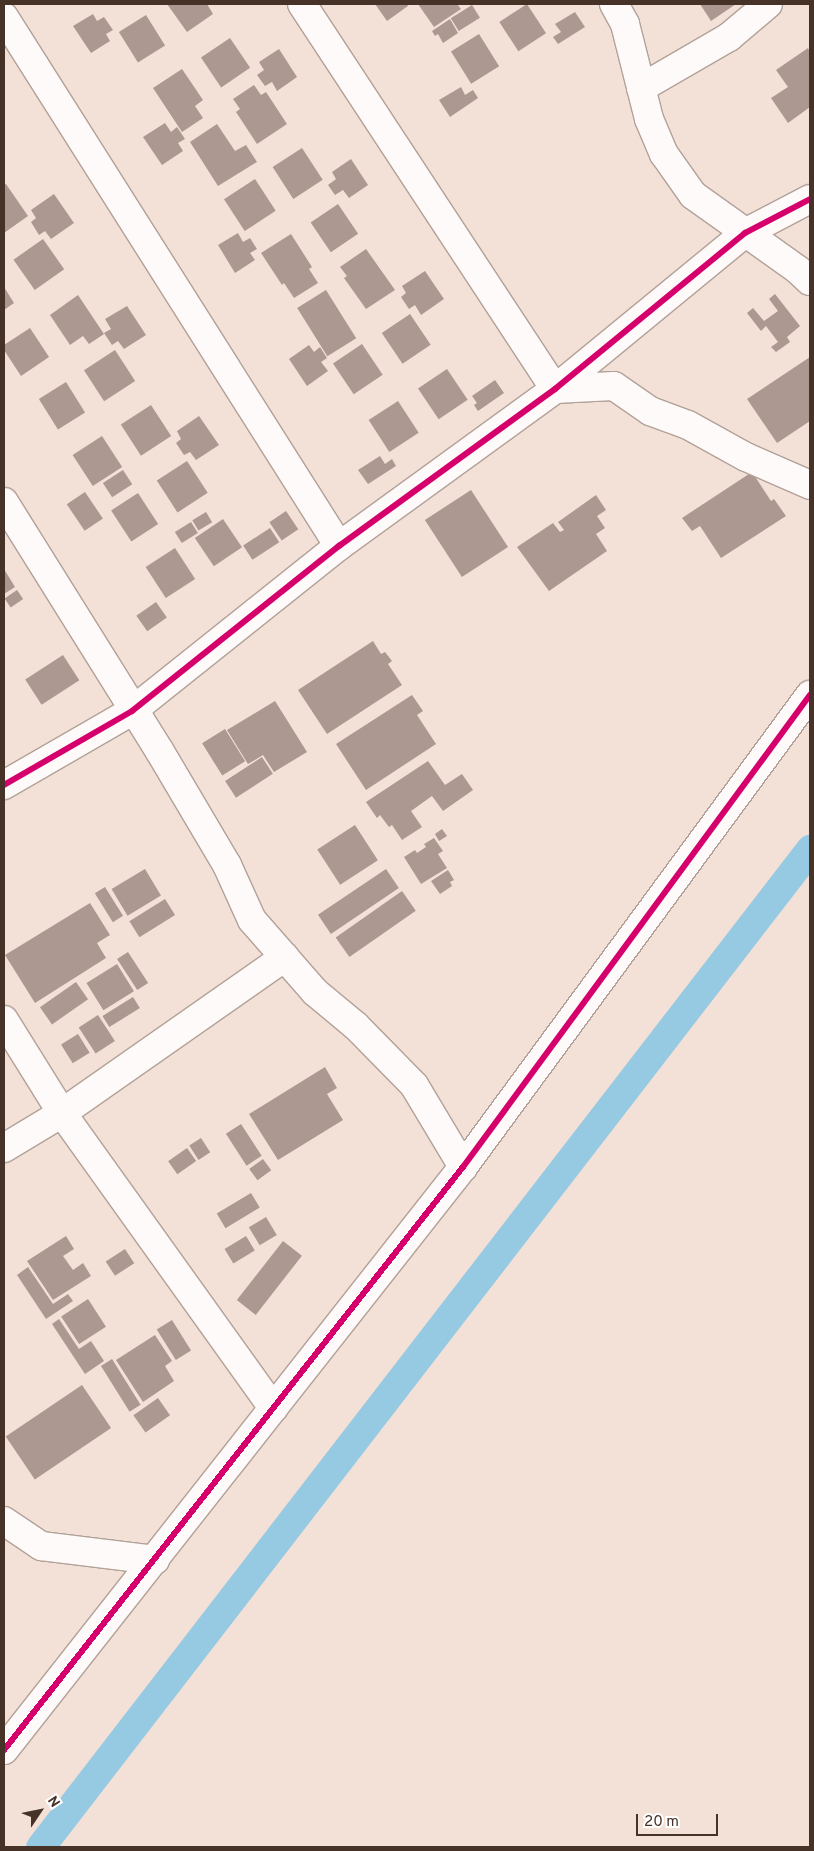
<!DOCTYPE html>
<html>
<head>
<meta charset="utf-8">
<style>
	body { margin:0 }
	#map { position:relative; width:814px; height:1851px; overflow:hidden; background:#f3e0d7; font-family:Overpass,sans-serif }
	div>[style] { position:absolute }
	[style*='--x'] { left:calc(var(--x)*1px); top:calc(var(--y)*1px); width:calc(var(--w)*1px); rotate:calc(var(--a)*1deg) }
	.canal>* { height:29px; margin:-14.5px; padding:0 14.5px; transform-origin:14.5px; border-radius:14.5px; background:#96cae2 }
	.building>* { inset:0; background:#ad9791; transform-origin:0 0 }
	.roads { filter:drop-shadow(1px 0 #b2a198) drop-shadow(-1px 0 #b2a198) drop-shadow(0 1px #b2a198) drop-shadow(0 -1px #b2a198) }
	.minor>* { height:28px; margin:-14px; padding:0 14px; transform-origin:14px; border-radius:14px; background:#fdfaf9 }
	.cycleway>* { height:6px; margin:-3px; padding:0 3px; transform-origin:3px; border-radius:3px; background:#d6006c }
	span { translate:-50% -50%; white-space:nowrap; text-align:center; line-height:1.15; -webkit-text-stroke:5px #fff; paint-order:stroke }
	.frame { position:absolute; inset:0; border:5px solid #473227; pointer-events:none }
	.north { position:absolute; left:15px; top:1786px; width:50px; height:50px; -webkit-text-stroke:4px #fff; paint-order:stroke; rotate:56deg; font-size:14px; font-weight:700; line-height:20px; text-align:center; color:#473227 }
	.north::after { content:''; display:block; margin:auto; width:18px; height:22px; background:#473227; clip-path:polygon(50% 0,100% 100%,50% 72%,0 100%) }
	.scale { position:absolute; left:636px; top:1814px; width:82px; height:22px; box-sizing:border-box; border:2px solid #473227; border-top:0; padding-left:6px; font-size:15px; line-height:18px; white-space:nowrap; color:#473227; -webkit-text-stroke:4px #fff; paint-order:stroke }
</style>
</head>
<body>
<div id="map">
	<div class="canal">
		<i style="--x:40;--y:1847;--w:1261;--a:-52.35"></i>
	</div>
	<div class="building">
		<i style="clip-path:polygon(167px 4px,207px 4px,213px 14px,187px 32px)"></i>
		<i style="clip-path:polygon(375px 4px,407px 4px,408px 6px,387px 21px)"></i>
		<i style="clip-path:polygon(418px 4px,457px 4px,461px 9px,434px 27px)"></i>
		<i style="left:527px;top:4px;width:35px;height:33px;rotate:57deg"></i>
		<i style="clip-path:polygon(700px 4px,736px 4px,711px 21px)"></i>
		<i style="left:472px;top:5px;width:15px;height:25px;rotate:58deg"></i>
		<i style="clip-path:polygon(575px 12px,585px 27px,558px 44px,553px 37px,561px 32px,555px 24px)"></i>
		<i style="clip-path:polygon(93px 14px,97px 21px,104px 17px,113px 30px,106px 34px,110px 41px,91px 53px,73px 26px)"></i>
		<i style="left:146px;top:15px;width:36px;height:32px;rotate:58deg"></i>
		<i style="clip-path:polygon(450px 19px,458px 33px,443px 43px,438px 34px,435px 36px,432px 31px)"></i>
		<i style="left:479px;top:34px;width:38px;height:33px;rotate:58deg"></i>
		<i style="left:230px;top:38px;width:36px;height:35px;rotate:56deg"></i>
		<i style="clip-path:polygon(808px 48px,810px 52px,810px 107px,788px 123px,771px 98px,788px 87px,776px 70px)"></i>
		<i style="clip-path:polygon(279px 49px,297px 77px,277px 91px,272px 82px,265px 86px,257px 75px,264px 70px,259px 62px)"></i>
		<i style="clip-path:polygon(182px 69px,203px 100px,195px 106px,203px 118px,182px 132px,153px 88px)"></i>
		<i style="clip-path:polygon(254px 85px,261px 95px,266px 92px,287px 124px,257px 144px,236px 112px,240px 109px,233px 99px)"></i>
		<i style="clip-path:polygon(461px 87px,465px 95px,473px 90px,478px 98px,450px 117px,439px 100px)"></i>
		<i style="clip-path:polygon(165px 123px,171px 132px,177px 127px,185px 139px,178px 143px,183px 151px,162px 165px,143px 137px)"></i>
		<i style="clip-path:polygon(217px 124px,235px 151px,246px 145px,257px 162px,218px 186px,190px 142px)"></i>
		<i style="left:302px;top:148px;width:38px;height:35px;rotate:57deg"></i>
		<i style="clip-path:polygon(351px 159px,368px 185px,349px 198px,343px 190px,335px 195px,328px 185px,336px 179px,332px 172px)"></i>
		<i style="left:255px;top:179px;width:38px;height:37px;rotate:57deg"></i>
		<i style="clip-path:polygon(6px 184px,28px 216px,4px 233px,4px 185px)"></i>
		<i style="clip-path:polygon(54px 194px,74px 223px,51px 239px,45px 231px,39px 235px,31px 222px,36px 218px,31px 210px)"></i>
		<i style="left:338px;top:204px;width:36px;height:33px;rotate:56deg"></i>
		<i style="clip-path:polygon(238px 233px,243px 242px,250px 238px,257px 249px,250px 253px,255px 260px,235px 273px,218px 245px)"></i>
		<i style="clip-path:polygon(291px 234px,312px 267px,309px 269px,318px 283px,294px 298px,284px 283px,282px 285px,261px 253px)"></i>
		<i style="left:43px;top:239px;width:37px;height:36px;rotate:55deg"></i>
		<i style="clip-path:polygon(366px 249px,395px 290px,366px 309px,344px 278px,347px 276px,340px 267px)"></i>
		<i style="clip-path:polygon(425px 271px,444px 299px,421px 315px,415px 305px,409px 309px,401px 297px,406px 293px,402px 286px)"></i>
		<i style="clip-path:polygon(4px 287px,14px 303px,4px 310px)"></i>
		<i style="left:326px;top:290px;width:57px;height:34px;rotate:58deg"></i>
		<i style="clip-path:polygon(775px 294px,800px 326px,787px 337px,790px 342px,776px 352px,771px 347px,778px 342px,766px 326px,761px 331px,747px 313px,753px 308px,764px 321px,778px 311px,769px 299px)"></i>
		<i style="clip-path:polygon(78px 295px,104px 334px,89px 344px,83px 336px,70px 345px,50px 315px)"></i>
		<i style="clip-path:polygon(127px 306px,146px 335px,124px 349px,118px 341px,112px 345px,104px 333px,111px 329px,105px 319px)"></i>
		<i style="left:410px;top:314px;width:37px;height:34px;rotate:56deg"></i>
		<i style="clip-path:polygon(30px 328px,49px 357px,21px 376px,4px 350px,4px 345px)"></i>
		<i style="left:362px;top:344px;width:37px;height:35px;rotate:56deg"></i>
		<i style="clip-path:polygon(309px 345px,314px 352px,320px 347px,327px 358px,321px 362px,328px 371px,307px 386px,289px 359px)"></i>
		<i style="left:115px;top:350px;width:37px;height:37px;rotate:57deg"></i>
		<i style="clip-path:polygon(810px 357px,810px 421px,777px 443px,747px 399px)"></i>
		<i style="left:447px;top:369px;width:37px;height:35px;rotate:56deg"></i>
		<i style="clip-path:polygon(495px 380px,504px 393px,478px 411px,474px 405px,477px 403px,472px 396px)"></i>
		<i style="left:66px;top:382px;width:36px;height:32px;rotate:58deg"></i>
		<i style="left:398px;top:401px;width:38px;height:35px;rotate:57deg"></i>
		<i style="left:151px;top:405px;width:37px;height:36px;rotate:57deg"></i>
		<i style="clip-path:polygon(199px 416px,219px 445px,196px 460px,190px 452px,184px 455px,176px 443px,181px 439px,177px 431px)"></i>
		<i style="left:102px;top:436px;width:37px;height:35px;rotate:57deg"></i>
		<i style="clip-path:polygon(380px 456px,385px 464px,392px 459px,396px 466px,368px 484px,358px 470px)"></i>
		<i style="left:187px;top:461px;width:38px;height:36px;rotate:57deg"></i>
		<i style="left:123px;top:470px;width:17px;height:24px;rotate:57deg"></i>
		<i style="clip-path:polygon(752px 472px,771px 501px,774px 499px,786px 516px,721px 558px,700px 526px,692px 531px,682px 518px)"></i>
		<i style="left:471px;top:490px;width:68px;height:55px;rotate:57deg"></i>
		<i style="left:85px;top:492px;width:32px;height:22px;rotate:56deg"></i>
		<i style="left:138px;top:493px;width:37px;height:32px;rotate:57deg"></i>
		<i style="clip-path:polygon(596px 495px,606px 510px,597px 516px,605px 528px,596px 534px,607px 551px,549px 591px,517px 547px,553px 523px,560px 532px,564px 530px,558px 522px)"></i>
		<i style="left:286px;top:511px;width:22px;height:20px;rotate:56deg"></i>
		<i style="left:206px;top:512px;width:12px;height:16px;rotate:59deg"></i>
		<i style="left:223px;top:519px;width:34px;height:34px;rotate:56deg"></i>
		<i style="left:191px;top:522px;width:13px;height:19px;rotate:58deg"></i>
		<i style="left:270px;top:528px;width:17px;height:32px;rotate:57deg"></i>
		<i style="left:175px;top:548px;width:37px;height:35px;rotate:57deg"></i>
		<i style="clip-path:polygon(4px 569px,15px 587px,4px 594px)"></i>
		<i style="left:17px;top:590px;width:11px;height:15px;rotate:56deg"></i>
		<i style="left:156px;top:602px;width:19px;height:24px;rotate:55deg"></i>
		<i style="clip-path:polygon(373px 641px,381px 654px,385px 652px,392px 661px,388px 664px,402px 685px,327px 734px,298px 690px)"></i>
		<i style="left:63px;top:655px;width:30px;height:45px;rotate:57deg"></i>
		<i style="clip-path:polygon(412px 695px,423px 711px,417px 715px,436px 744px,366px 790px,336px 744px)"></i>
		<i style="clip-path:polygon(275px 701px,307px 752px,274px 772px,263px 755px,248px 764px,227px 730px)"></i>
		<i style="left:225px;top:729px;width:38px;height:27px;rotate:58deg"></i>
		<i style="left:262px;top:757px;width:20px;height:44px;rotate:57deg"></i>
		<i style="clip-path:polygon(428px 761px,445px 785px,462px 774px,473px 790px,443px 811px,432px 796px,411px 811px,422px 827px,402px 840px,392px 825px,389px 827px,380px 815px,377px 818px,366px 802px)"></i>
		<i style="left:355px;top:825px;width:42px;height:45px;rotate:57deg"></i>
		<i style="clip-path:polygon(442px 829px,447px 836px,439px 841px,435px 834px)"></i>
		<i style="clip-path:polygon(434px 838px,443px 851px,438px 854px,447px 868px,421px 884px,404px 857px,415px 850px,417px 853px,426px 847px,424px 844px)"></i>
		<i style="left:145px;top:869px;width:31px;height:39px;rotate:59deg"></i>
		<i style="left:386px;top:869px;width:23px;height:82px;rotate:56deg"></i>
		<i style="clip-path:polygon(448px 870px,454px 880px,450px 882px,452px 886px,440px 894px,431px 881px)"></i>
		<i style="left:105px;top:887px;width:34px;height:12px;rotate:58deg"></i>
		<i style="left:402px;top:891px;width:24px;height:81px;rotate:55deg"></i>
		<i style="left:165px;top:899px;width:19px;height:42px;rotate:58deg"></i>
		<i style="clip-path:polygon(90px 903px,110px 935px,97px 943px,106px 958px,35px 1003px,5px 955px)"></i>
		<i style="left:128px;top:952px;width:37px;height:13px;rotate:57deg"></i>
		<i style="left:117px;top:964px;width:32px;height:36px;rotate:58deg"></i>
		<i style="left:76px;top:982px;width:21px;height:44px;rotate:55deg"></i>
		<i style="left:133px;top:997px;width:13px;height:36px;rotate:58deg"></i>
		<i style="left:98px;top:1015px;width:31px;height:23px;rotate:57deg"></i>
		<i style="left:78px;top:1034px;width:22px;height:20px;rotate:58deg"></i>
		<i style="clip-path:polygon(325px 1067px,337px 1088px,327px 1094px,343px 1120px,278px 1160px,249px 1114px)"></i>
		<i style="left:241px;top:1124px;width:38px;height:18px;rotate:57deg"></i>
		<i style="left:201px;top:1138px;width:17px;height:14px;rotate:57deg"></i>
		<i style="left:187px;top:1148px;width:16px;height:23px;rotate:55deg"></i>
		<i style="left:263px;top:1159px;width:14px;height:17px;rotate:54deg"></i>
		<i style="left:251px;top:1193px;width:17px;height:40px;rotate:59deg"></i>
		<i style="left:266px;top:1217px;width:21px;height:20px;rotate:59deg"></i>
		<i style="clip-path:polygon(66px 1236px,74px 1249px,63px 1256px,73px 1270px,83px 1263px,91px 1276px,53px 1300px,27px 1261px)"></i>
		<i style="left:246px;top:1236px;width:17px;height:25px;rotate:59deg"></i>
		<i style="left:283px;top:1241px;width:24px;height:75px;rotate:38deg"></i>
		<i style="left:125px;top:1249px;width:17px;height:23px;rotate:57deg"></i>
		<i style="clip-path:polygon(28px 1267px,53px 1304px,68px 1294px,73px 1301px,46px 1319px,17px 1275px)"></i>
		<i style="left:88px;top:1299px;width:33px;height:32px;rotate:57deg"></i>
		<i style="clip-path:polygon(59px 1319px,79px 1349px,91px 1341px,104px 1361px,85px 1374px,52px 1324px)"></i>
		<i style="left:172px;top:1320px;width:36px;height:18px;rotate:58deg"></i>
		<i style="clip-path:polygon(155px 1335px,172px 1361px,165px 1366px,174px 1381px,143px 1402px,116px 1360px)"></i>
		<i style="left:112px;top:1359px;width:54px;height:13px;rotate:58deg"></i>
		<i style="left:82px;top:1385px;width:52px;height:92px;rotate:56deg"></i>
		<i style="left:158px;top:1398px;width:21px;height:30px;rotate:55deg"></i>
	</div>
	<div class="roads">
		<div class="minor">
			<i style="--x:302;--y:4;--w:461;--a:56.7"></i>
			<i style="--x:555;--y:389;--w:59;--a:-2.9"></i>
			<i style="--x:614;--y:386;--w:44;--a:34.8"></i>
			<i style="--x:650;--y:411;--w:40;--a:20.2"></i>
			<i style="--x:688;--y:425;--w:66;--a:28.9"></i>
			<i style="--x:746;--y:457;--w:70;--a:23.6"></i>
			<i style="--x:614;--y:4;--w:23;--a:61"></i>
			<i style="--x:625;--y:24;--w:98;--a:75.8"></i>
			<i style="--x:649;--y:119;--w:38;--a:67"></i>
			<i style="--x:664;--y:154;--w:50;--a:54.7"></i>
			<i style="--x:693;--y:195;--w:129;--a:35.5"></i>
			<i style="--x:798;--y:270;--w:16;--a:43"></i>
			<i style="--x:4;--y:17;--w:626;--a:57.66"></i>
			<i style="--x:641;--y:88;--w:102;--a:-30.1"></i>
			<i style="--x:729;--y:37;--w:51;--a:-40.2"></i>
			<i style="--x:4;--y:502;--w:292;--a:58"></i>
			<i style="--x:159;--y:750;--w:134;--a:59.4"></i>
			<i style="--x:227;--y:865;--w:60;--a:65.6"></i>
			<i style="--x:252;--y:920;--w:96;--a:48.8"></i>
			<i style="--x:315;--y:992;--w:53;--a:39.7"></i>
			<i style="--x:356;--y:1026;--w:83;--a:45.5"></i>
			<i style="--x:414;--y:1085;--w:96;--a:59.1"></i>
			<i style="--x:4;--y:785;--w:148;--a:-30"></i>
			<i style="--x:132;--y:711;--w:265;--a:-38.6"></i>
			<i style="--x:339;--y:546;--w:267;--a:-36"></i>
			<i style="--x:555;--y:389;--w:246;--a:-39.4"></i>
			<i style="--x:745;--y:233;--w:73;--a:-27.6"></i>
			<i style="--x:4;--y:1020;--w:110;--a:58.1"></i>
			<i style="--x:62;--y:1113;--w:363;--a:54.4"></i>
			<i style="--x:4;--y:1148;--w:68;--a:-31.1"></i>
			<i style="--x:62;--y:1113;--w:272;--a:-35"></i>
			<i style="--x:4;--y:1521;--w:45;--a:34"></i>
			<i style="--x:41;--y:1546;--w:115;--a:7"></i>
			<i style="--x:4;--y:1750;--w:742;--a:-51.79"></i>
			<i style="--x:463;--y:1167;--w:586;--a:-53.68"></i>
		</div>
	</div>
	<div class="cycleway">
		<i style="--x:4;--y:785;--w:148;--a:-30"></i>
		<i style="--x:132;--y:711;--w:265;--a:-38.6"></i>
		<i style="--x:339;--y:546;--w:267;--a:-36"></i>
		<i style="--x:555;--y:389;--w:246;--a:-39.4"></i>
		<i style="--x:745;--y:233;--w:73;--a:-27.6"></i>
		<i style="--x:4;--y:1750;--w:742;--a:-51.79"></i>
		<i style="--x:463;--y:1167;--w:586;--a:-53.68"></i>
	</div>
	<div class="frame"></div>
	<div class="north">N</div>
	<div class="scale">20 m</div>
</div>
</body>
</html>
